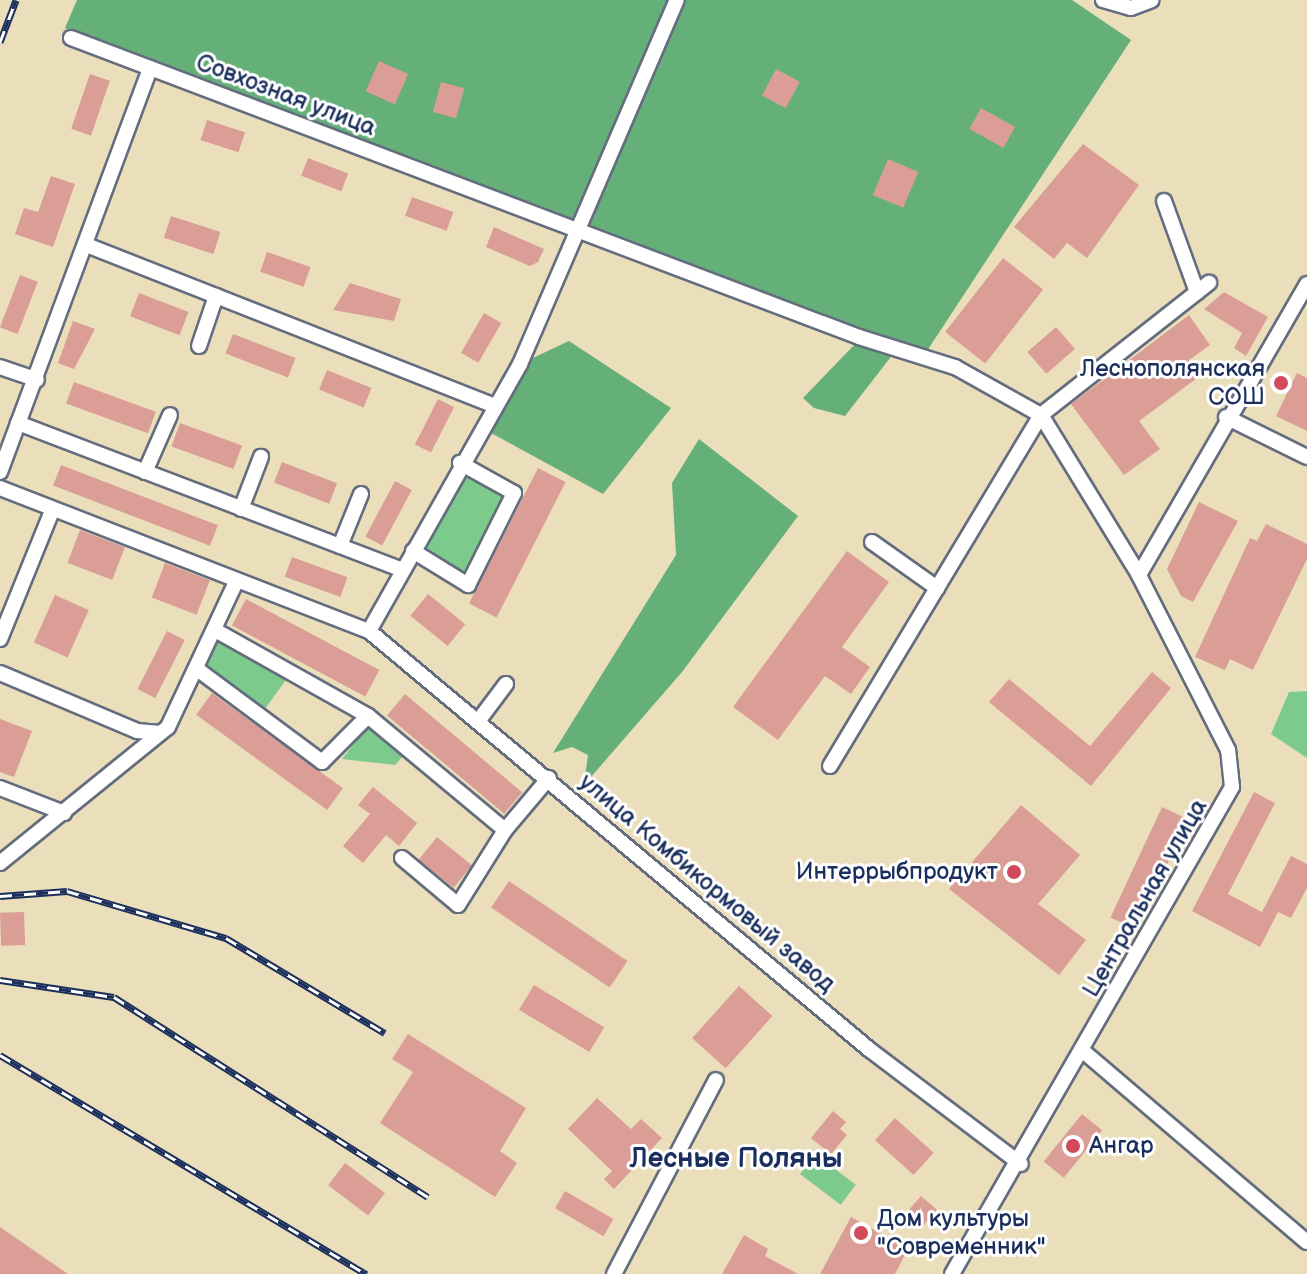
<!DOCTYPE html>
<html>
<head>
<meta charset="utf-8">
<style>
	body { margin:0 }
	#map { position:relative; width:1307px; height:1274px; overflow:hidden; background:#ebdfbb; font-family:"Balsamiq Sans",sans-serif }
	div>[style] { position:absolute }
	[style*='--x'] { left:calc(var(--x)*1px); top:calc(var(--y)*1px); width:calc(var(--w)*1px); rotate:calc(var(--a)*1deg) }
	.green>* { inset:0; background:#7ccb8c; transform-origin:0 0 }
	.forest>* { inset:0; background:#65af78 }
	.building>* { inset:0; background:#db9e96; transform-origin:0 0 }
	.roads { filter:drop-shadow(2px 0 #646d7f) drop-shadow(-2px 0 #646d7f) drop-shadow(0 2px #646d7f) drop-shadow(0 -2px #646d7f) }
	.minor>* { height:14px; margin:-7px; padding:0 7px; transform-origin:7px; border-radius:7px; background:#fff }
	.rail>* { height:7px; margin-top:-3.5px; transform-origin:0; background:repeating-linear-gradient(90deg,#fff 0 12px,#1b2f5e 0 24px); box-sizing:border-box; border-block:2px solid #1b2f5e }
	.dots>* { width:22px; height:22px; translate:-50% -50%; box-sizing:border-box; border:4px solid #fff; border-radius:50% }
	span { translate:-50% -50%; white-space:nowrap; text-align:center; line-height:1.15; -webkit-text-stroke:6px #fff; paint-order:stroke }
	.street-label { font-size:24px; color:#1b2f5e }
	.poi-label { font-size:24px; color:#1b2f5e }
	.right { translate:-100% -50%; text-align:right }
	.left { translate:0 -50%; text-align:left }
	.quarter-label { font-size:28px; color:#1b2f5e; font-weight:700 }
</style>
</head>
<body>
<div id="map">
	<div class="green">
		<i style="left:460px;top:463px;width:62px;height:100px;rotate:29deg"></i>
		<i style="clip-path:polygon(215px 630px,291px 673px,259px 717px,197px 669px)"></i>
		<i style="clip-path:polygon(1307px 691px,1307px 758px,1271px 734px,1289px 692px)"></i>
		<i style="clip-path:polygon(368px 726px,404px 755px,395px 765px,342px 759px)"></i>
		<i style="left:815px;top:1154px;width:51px;height:25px;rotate:37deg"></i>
	</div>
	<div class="forest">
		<i style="clip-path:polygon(77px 0,1072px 0,1131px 40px,923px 357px,65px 28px)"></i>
		<i style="clip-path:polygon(569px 341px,671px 408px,603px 494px,480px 427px,520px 364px)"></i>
		<i style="clip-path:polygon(858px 341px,897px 349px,845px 416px,814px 408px,803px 398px)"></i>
		<i style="clip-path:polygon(699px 439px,798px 516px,682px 672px,584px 785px,588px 755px,572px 747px,553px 753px,676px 555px,672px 483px)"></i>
	</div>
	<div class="building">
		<i style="left:379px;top:61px;width:32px;height:33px;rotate:24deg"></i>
		<i style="left:776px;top:69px;width:27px;height:30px;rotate:28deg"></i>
		<i style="left:90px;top:74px;width:21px;height:58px;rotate:19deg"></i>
		<i style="left:441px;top:82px;width:24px;height:31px;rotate:15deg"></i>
		<i style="left:981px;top:108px;width:39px;height:24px;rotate:29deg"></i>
		<i style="left:207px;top:120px;width:40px;height:21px;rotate:18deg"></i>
		<i style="clip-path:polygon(1083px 144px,1139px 185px,1087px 258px,1067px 243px,1054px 259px,1014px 227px)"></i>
		<i style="left:308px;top:158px;width:43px;height:19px;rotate:21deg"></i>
		<i style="left:888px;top:159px;width:33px;height:39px;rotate:23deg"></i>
		<i style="clip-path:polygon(51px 176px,75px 184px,53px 247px,15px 234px,24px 208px,38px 212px)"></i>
		<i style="left:412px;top:197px;width:44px;height:20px;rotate:20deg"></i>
		<i style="left:171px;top:216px;width:52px;height:23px;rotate:18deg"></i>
		<i style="clip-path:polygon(494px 227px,544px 249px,538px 262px,530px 266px,486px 247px)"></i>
		<i style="left:267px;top:252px;width:46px;height:21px;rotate:19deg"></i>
		<i style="left:1003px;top:258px;width:51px;height:94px;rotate:38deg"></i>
		<i style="left:20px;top:275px;width:19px;height:56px;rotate:21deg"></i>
		<i style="clip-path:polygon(350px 283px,401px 299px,394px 321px,333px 310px)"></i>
		<i style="clip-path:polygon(1224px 292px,1268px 317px,1246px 356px,1234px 348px,1242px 333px,1204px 309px)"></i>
		<i style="left:139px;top:293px;width:53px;height:25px;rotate:21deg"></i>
		<i style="left:484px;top:313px;width:20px;height:46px;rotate:30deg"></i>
		<i style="clip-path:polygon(1189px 315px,1210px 345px,1189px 360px,1200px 376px,1139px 421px,1160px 449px,1124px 475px,1071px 404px)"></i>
		<i style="clip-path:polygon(73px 321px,95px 329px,74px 369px,58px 363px)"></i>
		<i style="left:1056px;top:327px;width:29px;height:38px;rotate:49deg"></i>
		<i style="left:233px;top:334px;width:67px;height:21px;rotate:21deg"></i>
		<i style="left:327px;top:370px;width:48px;height:21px;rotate:22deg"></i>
		<i style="clip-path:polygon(1297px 373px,1307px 378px,1307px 431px,1276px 416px)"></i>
		<i style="left:74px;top:382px;width:87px;height:23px;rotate:20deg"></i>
		<i style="left:438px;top:399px;width:18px;height:51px;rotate:27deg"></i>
		<i style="left:180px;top:423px;width:66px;height:25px;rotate:20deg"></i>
		<i style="left:282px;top:462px;width:59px;height:22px;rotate:21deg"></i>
		<i style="left:61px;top:465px;width:168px;height:22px;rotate:21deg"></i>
		<i style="left:538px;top:468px;width:31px;height:152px;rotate:27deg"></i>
		<i style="left:395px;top:481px;width:19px;height:63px;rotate:28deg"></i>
		<i style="clip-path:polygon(1199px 502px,1238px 521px,1193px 602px,1181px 596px,1167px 569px)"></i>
		<i style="clip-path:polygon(1266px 524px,1307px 544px,1307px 559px,1253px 670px,1230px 659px,1225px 670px,1195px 657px,1250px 538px,1257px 541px)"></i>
		<i style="left:80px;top:530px;width:48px;height:35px;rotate:21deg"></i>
		<i style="clip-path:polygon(847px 551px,889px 582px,842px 647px,870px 667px,851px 694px,825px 676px,778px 740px,733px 707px)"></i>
		<i style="left:292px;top:557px;width:59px;height:21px;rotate:20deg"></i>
		<i style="left:165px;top:563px;width:48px;height:37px;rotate:21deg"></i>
		<i style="left:428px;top:594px;width:48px;height:28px;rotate:39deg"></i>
		<i style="left:55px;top:595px;width:37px;height:52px;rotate:24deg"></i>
		<i style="left:246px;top:599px;width:151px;height:30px;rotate:28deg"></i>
		<i style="left:167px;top:631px;width:20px;height:65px;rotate:27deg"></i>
		<i style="clip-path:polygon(1152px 672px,1171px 688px,1091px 786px,989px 702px,1009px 679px,1090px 746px)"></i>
		<i style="left:212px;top:693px;width:162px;height:27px;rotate:36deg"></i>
		<i style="left:405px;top:694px;width:153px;height:28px;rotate:40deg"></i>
		<i style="clip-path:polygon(0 719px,32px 731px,14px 777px,0 772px)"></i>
		<i style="clip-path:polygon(373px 787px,417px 823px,399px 846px,386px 835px,363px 863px,343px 846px,370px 814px,358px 805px)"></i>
		<i style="clip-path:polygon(1254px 792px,1275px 803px,1228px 894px,1262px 912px,1291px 856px,1307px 864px,1307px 888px,1291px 918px,1278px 912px,1260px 947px,1192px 911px)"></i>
		<i style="clip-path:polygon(1021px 805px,1080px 855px,1038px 904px,1086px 940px,1059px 975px,949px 889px)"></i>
		<i style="left:1162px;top:807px;width:29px;height:122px;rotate:25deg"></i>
		<i style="left:437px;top:837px;width:45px;height:29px;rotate:39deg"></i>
		<i style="left:509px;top:881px;width:143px;height:32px;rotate:34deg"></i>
		<i style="left:24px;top:912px;width:33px;height:24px;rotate:88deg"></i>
		<i style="left:534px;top:985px;width:82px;height:29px;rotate:31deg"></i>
		<i style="left:739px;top:986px;width:45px;height:70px;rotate:42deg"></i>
		<i style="clip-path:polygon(408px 1034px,526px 1108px,500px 1151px,517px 1163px,495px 1197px,380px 1123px,413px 1072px,392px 1059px)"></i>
		<i style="clip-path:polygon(597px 1098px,631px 1129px,641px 1119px,662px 1138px,614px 1189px,604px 1179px,612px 1171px,568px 1129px)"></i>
		<i style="clip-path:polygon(833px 1111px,846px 1122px,840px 1129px,847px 1135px,831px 1154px,811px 1138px)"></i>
		<i style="left:1082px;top:1114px;width:26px;height:61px;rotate:39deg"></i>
		<i style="left:895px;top:1118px;width:52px;height:30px;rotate:42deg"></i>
		<i style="left:345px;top:1163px;width:50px;height:28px;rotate:37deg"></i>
		<i style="left:565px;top:1191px;width:56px;height:20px;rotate:30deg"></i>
		<i style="left:921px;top:1196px;width:21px;height:23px;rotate:41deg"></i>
		<i style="clip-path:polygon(851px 1217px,908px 1249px,895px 1274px,820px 1274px)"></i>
		<i style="clip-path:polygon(0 1227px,68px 1274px,0 1274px)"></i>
		<i style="clip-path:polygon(744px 1235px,768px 1249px,765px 1256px,798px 1274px,722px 1274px)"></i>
	</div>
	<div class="roads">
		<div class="minor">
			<i style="--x:1103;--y:0;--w:29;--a:16"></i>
			<i style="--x:1131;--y:8;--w:22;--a:-21"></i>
			<i style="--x:71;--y:38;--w:843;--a:20.78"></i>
			<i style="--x:859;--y:337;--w:101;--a:17.4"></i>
			<i style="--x:955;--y:367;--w:98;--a:29.2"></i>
			<i style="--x:1041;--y:415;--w:188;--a:58.5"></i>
			<i style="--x:1164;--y:201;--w:97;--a:70.1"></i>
			<i style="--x:89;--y:246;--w:433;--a:21.5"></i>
			<i style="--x:199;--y:346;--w:53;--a:-71.2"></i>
			<i style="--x:0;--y:367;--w:39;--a:19"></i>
			<i style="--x:1226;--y:417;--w:90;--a:26.3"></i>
			<i style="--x:18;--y:423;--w:412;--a:20.9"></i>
			<i style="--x:0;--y:472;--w:431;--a:-69.6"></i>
			<i style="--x:145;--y:472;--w:62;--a:-66.3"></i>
			<i style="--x:0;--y:488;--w:396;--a:21.2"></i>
			<i style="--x:369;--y:631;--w:653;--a:39.91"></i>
			<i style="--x:870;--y:1050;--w:189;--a:37.1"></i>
			<i style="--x:241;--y:509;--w:56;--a:-69"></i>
			<i style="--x:872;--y:542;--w:80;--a:35.3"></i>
			<i style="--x:340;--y:546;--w:56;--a:-68"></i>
			<i style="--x:413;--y:551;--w:65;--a:31.7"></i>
			<i style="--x:468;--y:585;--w:103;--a:-63.4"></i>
			<i style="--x:514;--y:493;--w:62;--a:-150.9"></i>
			<i style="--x:215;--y:630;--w:176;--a:29.3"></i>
			<i style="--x:369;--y:631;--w:307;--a:-60.5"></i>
			<i style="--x:520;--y:364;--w:396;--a:-66.7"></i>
			<i style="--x:0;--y:639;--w:138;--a:-67.9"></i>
			<i style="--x:197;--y:669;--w:156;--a:36.6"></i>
			<i style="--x:322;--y:762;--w:65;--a:-45"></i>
			<i style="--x:368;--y:716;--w:178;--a:39.8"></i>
			<i style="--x:0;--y:673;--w:149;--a:22.9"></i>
			<i style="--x:137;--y:731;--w:23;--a:5"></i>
			<i style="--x:479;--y:720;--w:45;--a:-53.1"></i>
			<i style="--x:830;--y:766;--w:410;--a:-59"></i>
			<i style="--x:1041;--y:415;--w:214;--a:-38.2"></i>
			<i style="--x:0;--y:788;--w:69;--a:21.3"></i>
			<i style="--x:402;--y:858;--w:73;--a:40"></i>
			<i style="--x:458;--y:905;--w:89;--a:-57.9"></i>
			<i style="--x:505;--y:830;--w:68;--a:-49.8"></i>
			<i style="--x:0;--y:863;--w:216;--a:-39"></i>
			<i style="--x:168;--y:727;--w:162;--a:-64.9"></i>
			<i style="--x:1083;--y:1051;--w:294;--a:40.5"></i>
			<i style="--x:614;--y:1274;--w:219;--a:-62.3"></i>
			<i style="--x:952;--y:1274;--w:562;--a:-60.1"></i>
			<i style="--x:1232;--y:787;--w:37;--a:-96"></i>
			<i style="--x:1228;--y:750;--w:196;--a:-117"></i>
			<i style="--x:1139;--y:575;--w:336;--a:-60"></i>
		</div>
	</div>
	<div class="rail">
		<i style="--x:0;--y:42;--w:45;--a:-69.1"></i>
		<i style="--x:0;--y:896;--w:67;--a:-4.3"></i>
		<i style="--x:67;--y:891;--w:166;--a:16.5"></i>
		<i style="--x:226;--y:938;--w:185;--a:30.9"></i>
		<i style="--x:0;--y:980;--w:115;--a:8.5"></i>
		<i style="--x:114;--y:997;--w:372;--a:32.5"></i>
		<i style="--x:0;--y:1055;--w:427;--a:30.9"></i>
	</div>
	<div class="dots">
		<i style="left:1281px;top:383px;background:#d1495b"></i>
		<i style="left:1014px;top:872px;background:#d1495b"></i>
		<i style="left:1073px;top:1146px;background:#d1495b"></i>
		<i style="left:861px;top:1233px;background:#d1495b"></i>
	</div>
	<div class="street-label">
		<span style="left:286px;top:95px;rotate:21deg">Совхозная улица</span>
		<span style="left:707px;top:883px;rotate:40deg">улица Комбикормовый завод</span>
		<span style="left:1145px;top:898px;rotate:-60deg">Центральная улица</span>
	</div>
	<div class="poi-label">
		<span class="right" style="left:1265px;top:383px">Леснополянская<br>СОШ</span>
		<span class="right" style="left:998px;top:872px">Интеррыбпродукт</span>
		<span class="left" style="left:1089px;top:1146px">Ангар</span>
		<span class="left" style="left:877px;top:1233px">Дом культуры<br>"Современник"</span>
	</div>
	<div class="quarter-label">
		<span style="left:736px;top:1159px">Лесные Поляны</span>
	</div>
</div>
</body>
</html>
